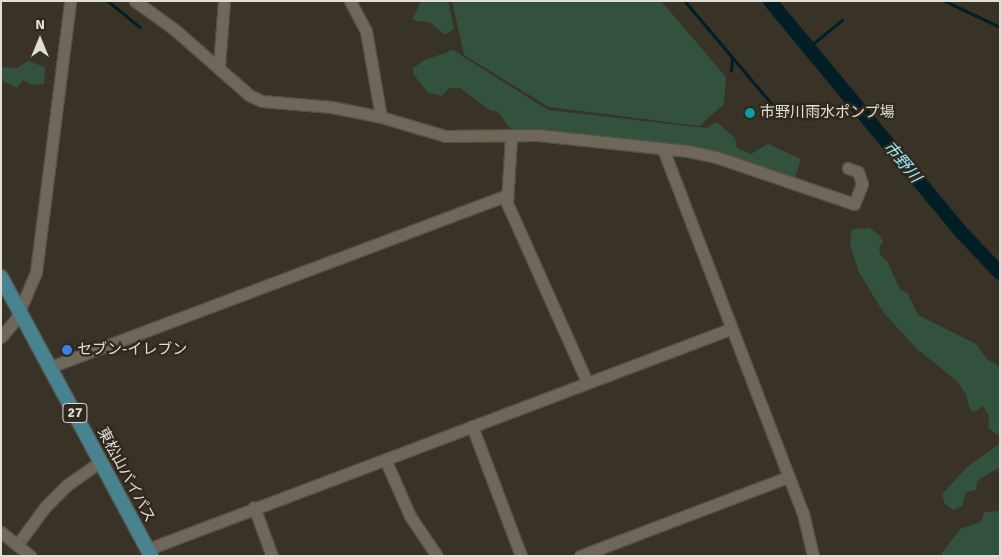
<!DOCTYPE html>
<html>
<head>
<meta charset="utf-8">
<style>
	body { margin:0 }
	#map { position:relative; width:1001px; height:557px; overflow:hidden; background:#383227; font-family:Signika,"Noto Sans JP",sans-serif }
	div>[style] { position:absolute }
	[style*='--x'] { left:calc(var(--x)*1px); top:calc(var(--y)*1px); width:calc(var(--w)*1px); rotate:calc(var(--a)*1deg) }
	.green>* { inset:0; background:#32523e }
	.stream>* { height:2.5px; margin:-1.25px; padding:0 1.25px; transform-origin:1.25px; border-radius:1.25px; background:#001e25 }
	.river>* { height:14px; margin:-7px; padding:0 7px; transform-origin:7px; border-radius:7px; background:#001e25 }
	.roads { filter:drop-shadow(1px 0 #565147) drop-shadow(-1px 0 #565147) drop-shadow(0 1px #565147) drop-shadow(0 -1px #565147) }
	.minor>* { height:11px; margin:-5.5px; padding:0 5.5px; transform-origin:5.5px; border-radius:5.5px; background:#6e675a }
	.major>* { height:14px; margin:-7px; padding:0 7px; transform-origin:7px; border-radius:7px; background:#488390 }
	.dots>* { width:14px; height:14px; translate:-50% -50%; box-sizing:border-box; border:2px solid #2e281d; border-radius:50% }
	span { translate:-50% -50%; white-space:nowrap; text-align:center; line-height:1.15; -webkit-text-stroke:4.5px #2e281d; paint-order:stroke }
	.shield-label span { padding:1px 4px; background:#2e281d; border:1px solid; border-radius:4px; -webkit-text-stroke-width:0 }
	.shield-label { font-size:14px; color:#e1ded6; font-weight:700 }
	.poi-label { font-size:15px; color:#e1ded6 }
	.left { translate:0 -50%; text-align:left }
	.street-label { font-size:15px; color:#e1ded6 }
	.water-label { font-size:16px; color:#9ae7f9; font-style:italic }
	.frame { position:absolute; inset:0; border:2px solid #e1ded6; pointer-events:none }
	.north { position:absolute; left:15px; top:15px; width:50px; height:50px; -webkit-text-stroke:4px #2e281d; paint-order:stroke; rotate:0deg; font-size:14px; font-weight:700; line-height:20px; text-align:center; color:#e1ded6 }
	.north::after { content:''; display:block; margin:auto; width:18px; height:22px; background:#e1ded6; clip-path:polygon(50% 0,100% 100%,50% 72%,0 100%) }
</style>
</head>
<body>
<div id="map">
	<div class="green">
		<i style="clip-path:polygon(421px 1px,448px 1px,454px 29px,445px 35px,431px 23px,412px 20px)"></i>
		<i style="clip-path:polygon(452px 1px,661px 1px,726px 77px,724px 104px,699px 126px,549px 107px,464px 55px)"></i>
		<i style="clip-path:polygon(453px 50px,548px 110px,707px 128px,717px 122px,735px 138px,737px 148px,751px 154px,768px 144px,801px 159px,795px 178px,717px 154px,513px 132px,497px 111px,491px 111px,460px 88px,449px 88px,442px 96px,428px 93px,414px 75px,413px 68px,425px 60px)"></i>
		<i style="clip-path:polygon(28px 61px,45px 67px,44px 84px,31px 85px,23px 80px,17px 88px,1px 80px,1px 67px,17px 68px)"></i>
		<i style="clip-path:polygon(869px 228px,880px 235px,883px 242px,879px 247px,880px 255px,887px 261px,900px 289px,908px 294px,918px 315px,976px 344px,987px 359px,1000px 367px,1000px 467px,977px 481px,976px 490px,966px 492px,962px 506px,953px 510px,945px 504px,942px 494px,967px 467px,999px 444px,999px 436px,988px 428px,989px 416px,983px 406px,974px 412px,970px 409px,966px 395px,957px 381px,918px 350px,883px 312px,859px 272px,850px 244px,852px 229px)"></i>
		<i style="clip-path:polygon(1000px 511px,1000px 556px,940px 556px,960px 529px,981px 522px,984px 512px)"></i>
	</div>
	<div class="stream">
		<i style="--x:108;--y:1;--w:41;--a:39.1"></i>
		<i style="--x:685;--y:1;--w:135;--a:49.8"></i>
		<i style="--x:945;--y:1;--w:61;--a:25.3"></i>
		<i style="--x:808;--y:48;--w:44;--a:-39.5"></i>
		<i style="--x:731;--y:71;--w:13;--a:-86"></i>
		<i style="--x:847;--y:110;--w:11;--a:-38"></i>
	</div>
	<div class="river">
		<i style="--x:770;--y:1;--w:301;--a:50.4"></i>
		<i style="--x:962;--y:233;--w:55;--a:46.5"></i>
	</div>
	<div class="roads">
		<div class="minor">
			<i style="--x:135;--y:1;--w:48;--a:35.7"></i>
			<i style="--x:174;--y:29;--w:100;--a:41.3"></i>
			<i style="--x:249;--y:95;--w:14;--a:25"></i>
			<i style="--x:262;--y:101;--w:70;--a:4.9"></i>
			<i style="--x:332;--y:107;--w:50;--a:11.5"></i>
			<i style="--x:381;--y:117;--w:67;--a:16.5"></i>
			<i style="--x:445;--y:136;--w:93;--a:-0.6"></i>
			<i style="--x:538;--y:135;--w:151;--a:6.1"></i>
			<i style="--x:688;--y:151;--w:29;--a:12"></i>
			<i style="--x:716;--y:157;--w:146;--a:18.8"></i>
			<i style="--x:854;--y:204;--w:22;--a:-68"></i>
			<i style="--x:862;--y:184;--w:13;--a:-108"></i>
			<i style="--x:858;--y:172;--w:11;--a:-158"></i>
			<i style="--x:350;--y:1;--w:34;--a:62"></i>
			<i style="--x:366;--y:31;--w:87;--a:80.1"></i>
			<i style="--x:219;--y:66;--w:65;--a:-85.6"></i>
			<i style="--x:511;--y:137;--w:66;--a:93.5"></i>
			<i style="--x:507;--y:203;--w:196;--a:65.9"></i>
			<i style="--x:663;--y:149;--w:390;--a:69"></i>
			<i style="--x:803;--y:513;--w:44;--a:76.9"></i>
			<i style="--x:1;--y:337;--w:23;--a:-50"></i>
			<i style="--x:16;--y:319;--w:51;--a:-66.9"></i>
			<i style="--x:36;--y:272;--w:273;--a:-82.8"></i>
			<i style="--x:50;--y:367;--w:487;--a:-20.6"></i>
			<i style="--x:472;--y:426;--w:139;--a:69.3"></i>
			<i style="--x:385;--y:459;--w:62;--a:66.3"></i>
			<i style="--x:410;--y:516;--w:48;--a:56"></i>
			<i style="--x:254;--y:507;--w:52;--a:69.8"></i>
			<i style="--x:1;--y:532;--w:38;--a:39"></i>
			<i style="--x:17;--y:545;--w:47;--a:-53.6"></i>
			<i style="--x:45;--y:507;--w:31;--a:-45"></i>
			<i style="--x:67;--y:485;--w:33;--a:-35"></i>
			<i style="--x:148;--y:549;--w:622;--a:-20.71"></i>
			<i style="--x:580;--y:556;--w:222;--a:-20.8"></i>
		</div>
		<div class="major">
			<i style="--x:1;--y:277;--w:317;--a:61.7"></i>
		</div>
	</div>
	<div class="dots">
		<i style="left:750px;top:113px;background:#0f9aa8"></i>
		<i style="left:67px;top:350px;background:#3f7fe0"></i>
	</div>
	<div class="shield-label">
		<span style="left:75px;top:413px">27</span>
	</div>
	<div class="poi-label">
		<span class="left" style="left:760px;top:113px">市野川雨水ポンプ場</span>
		<span class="left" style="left:77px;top:350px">セブン-イレブン</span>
	</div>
	<div class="street-label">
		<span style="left:126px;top:475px;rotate:62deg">東松山バイパス</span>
	</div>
	<div class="water-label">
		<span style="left:902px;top:162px;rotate:50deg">市野川</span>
	</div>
	<div class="frame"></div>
	<div class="north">N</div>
</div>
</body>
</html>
